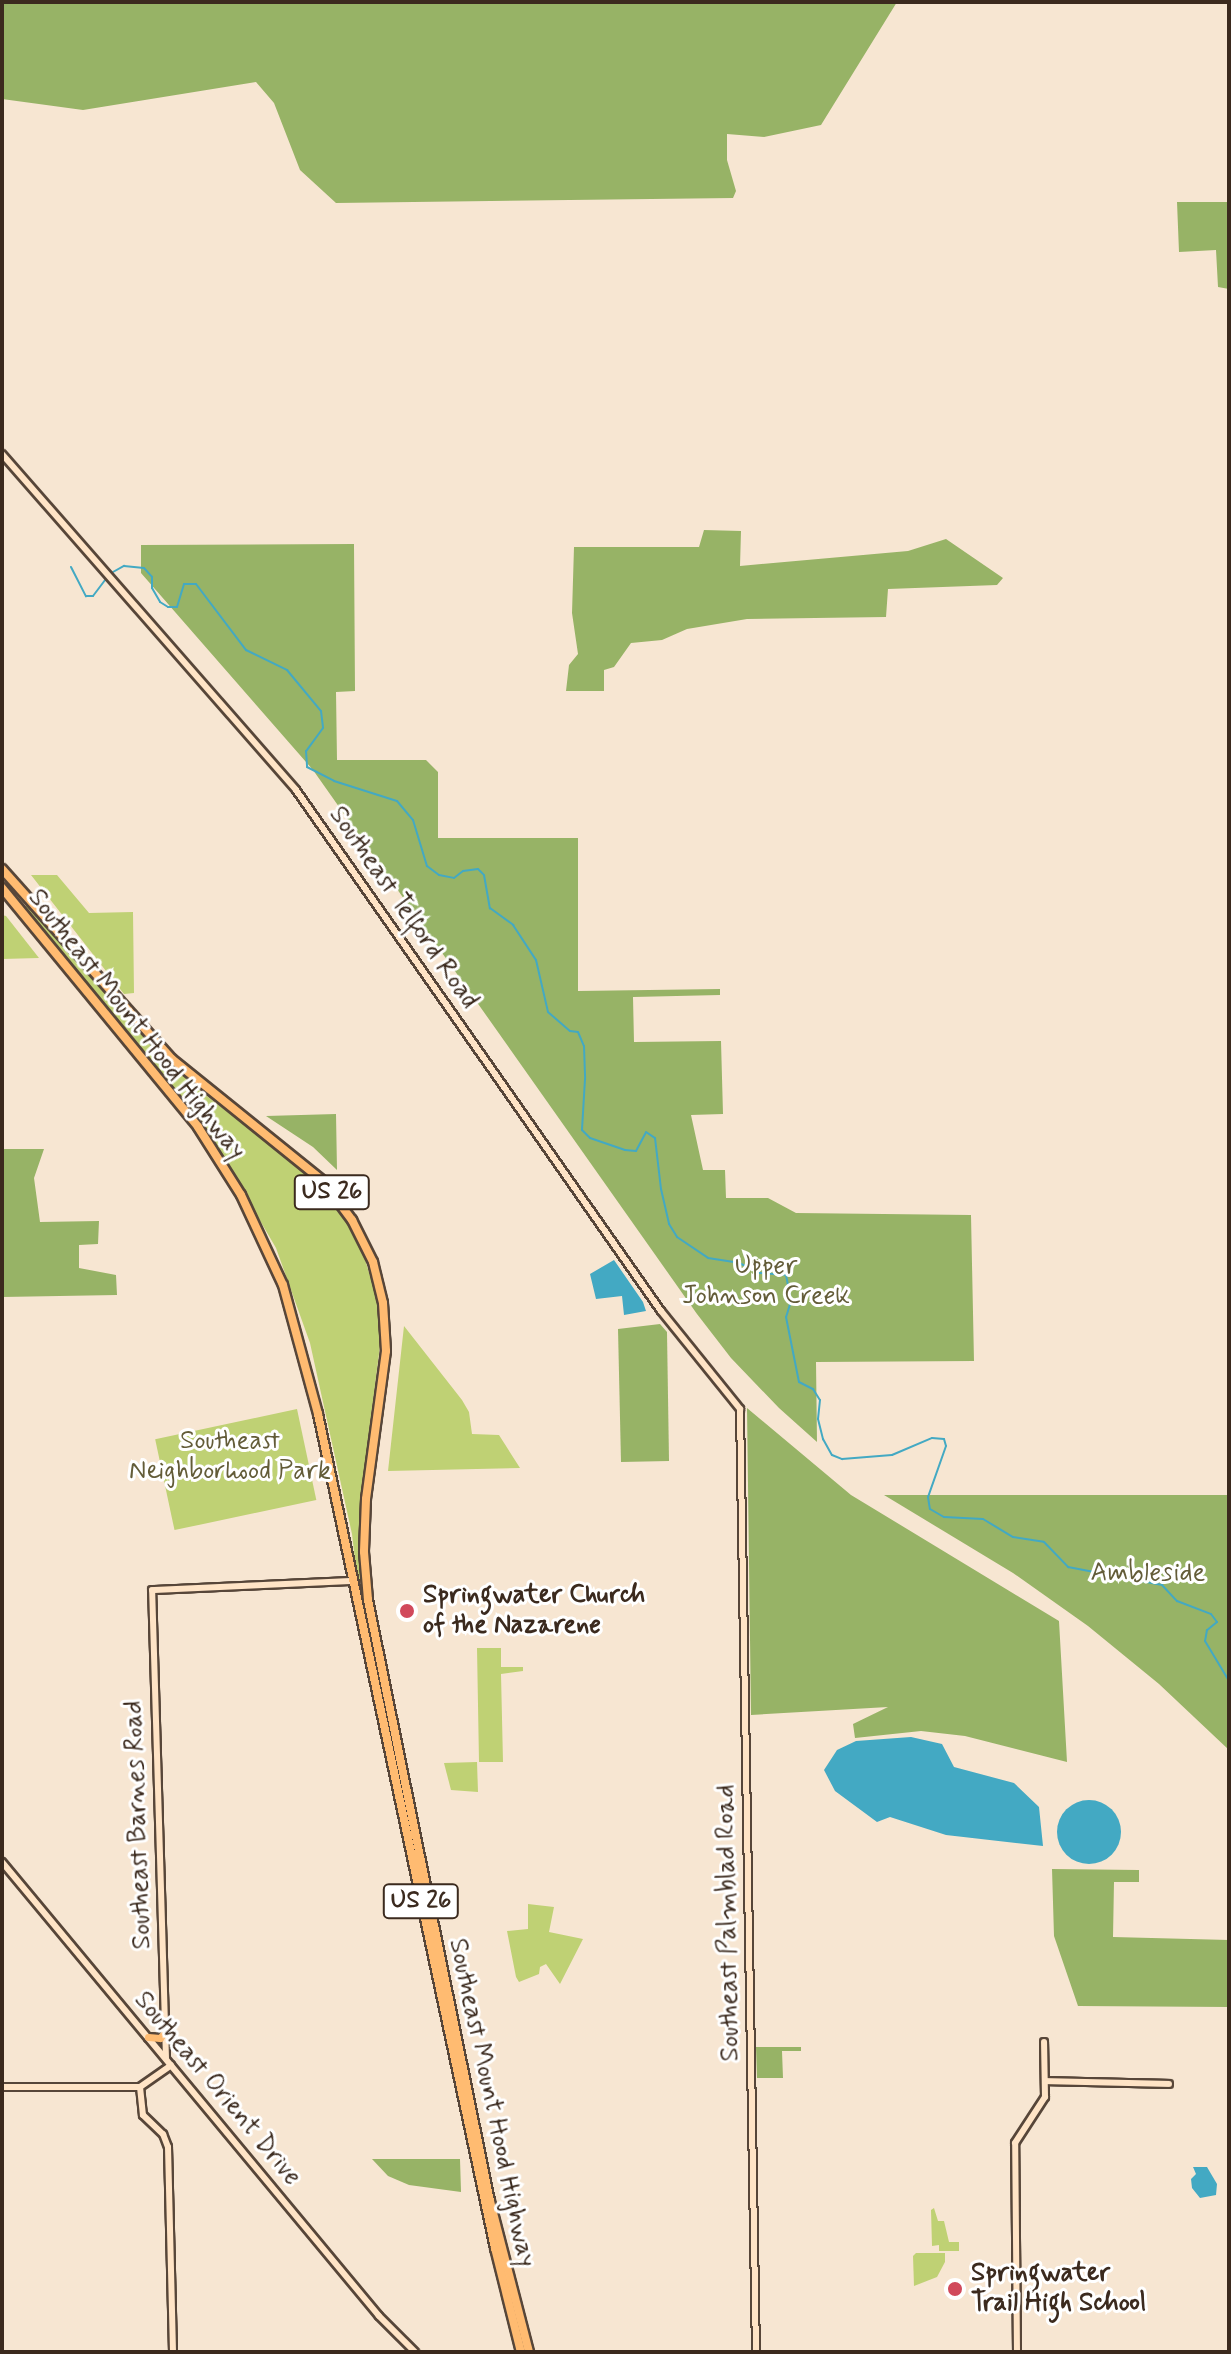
<!DOCTYPE html>
<html>
<head>
<meta charset="utf-8">
<style>
	body { margin:0 }
	#map { position:relative; width:1231px; height:2354px; overflow:hidden; background:#f7e6d2; font-family:Mynerve,sans-serif }
	div>[style] { position:absolute }
	[style*='--x'] { left:calc(var(--x)*1px); top:calc(var(--y)*1px); width:calc(var(--w)*1px); rotate:calc(var(--a)*1deg) }
	.green>* { inset:0; background:#bfd174; transform-origin:0 0 }
	.forest>* { inset:0; background:#97b366 }
	.water>* { inset:0; background:#43a9c3 }
	.round { border-radius:50% }
	.stream>* { height:2px; margin:-1px; padding:0 1px; transform-origin:1px; border-radius:1px; background:#43a9c3 }
	.roads { filter:drop-shadow(2px 0 #574639) drop-shadow(-2px 0 #574639) drop-shadow(0 2px #574639) drop-shadow(0 -2px #574639) }
	.secondary>* { height:6px; margin:-3px; padding:0 3px; transform-origin:3px; border-radius:3px; background:#ffe4c6 }
	.primary>* { height:7px; margin:-3.5px; padding:0 3.5px; transform-origin:3.5px; border-radius:3.5px; background:#ffbb71 }
	.highway>* { height:8px; margin:-4px; padding:0 4px; transform-origin:4px; border-radius:4px; background:#ffbb71 }
	.dots>* { width:22px; height:22px; translate:-50% -50%; box-sizing:border-box; border:4px solid #fff; border-radius:50% }
	span { translate:-50% -50%; white-space:nowrap; text-align:center; line-height:1.15; -webkit-text-stroke:6px #fff; paint-order:stroke }
	.shield-label span { padding:2px 6px; background:#fff; border:2px solid; border-radius:6px; -webkit-text-stroke-width:0 }
	.shield-label { font-size:24px; color:#3b2a1e; font-weight:700 }
	.street-label { font-size:26px; color:#3b2a1e }
	.park-label { font-size:26px; color:#635c38 }
	.poi-label { font-size:26px; color:#3b2a1e; font-weight:700 }
	.left { translate:0 -50%; text-align:left }
	.frame { position:absolute; inset:0; border:4px solid #3b2a1e; pointer-events:none }
</style>
</head>
<body>
<div id="map">
	<div class="green">
		<i style="clip-path:polygon(31px 875px,57px 875px,89px 913px,133px 912px,134px 993px,124px 994px)"></i>
		<i style="clip-path:polygon(27px 905px,166px 1060px,199px 1090px,309px 1175px,333px 1200px,360px 1243px,378px 1302px,381px 1338px,360px 1505px,361px 1581px,357px 1578px,352px 1534px,310px 1343px,276px 1248px,217px 1147px,24px 908px)"></i>
		<i style="clip-path:polygon(2px 915px,6px 916px,39px 958px,2px 959px)"></i>
		<i style="clip-path:polygon(404px 1326px,462px 1400px,469px 1412px,472px 1434px,499px 1435px,520px 1468px,388px 1471px)"></i>
		<i style="left:297px;top:1409px;width:93px;height:145px;rotate:78deg"></i>
		<i style="clip-path:polygon(501px 1648px,501px 1667px,523px 1667px,523px 1671px,501px 1674px,503px 1762px,479px 1762px,477px 1648px)"></i>
		<i style="clip-path:polygon(477px 1762px,478px 1792px,451px 1790px,444px 1763px)"></i>
		<i style="clip-path:polygon(528px 1904px,554px 1907px,549px 1932px,583px 1939px,560px 1984px,546px 1964px,540px 1967px,539px 1974px,519px 1982px,516px 1977px,507px 1931px,528px 1929px)"></i>
		<i style="clip-path:polygon(934px 2208px,938px 2221px,944px 2221px,949px 2242px,959px 2242px,959px 2251px,939px 2251px,939px 2245px,932px 2246px,931px 2210px)"></i>
		<i style="clip-path:polygon(916px 2253px,945px 2253px,945px 2262px,937px 2277px,914px 2286px,913px 2256px)"></i>
	</div>
	<div class="forest">
		<i style="clip-path:polygon(2px 2px,897px 2px,821px 125px,764px 137px,727px 134px,727px 160px,736px 191px,733px 198px,336px 203px,300px 170px,274px 103px,256px 82px,83px 110px,2px 99px)"></i>
		<i style="clip-path:polygon(1177px 202px,1229px 202px,1229px 289px,1218px 287px,1216px 250px,1179px 252px)"></i>
		<i style="clip-path:polygon(704px 530px,741px 531px,740px 566px,908px 551px,946px 539px,1003px 578px,997px 585px,888px 589px,886px 617px,747px 619px,687px 629px,662px 640px,631px 643px,614px 667px,604px 670px,604px 691px,566px 691px,569px 665px,578px 654px,572px 613px,574px 547px,699px 547px)"></i>
		<i style="clip-path:polygon(354px 544px,355px 691px,336px 692px,337px 760px,426px 760px,438px 772px,438px 838px,578px 838px,578px 991px,720px 989px,720px 995px,633px 997px,634px 1042px,721px 1041px,723px 1114px,691px 1115px,703px 1170px,725px 1170px,726px 1198px,768px 1198px,796px 1213px,971px 1215px,974px 1361px,816px 1362px,817px 1442px,779px 1408px,731px 1358px,697px 1314px,313px 770px,141px 573px,141px 545px)"></i>
		<i style="clip-path:polygon(336px 1114px,337px 1170px,313px 1147px,266px 1116px)"></i>
		<i style="clip-path:polygon(2px 1149px,44px 1149px,34px 1178px,40px 1222px,99px 1221px,98px 1244px,79px 1245px,79px 1268px,116px 1275px,117px 1295px,2px 1297px)"></i>
		<i style="clip-path:polygon(660px 1324px,667px 1332px,669px 1461px,621px 1462px,618px 1329px)"></i>
		<i style="clip-path:polygon(747px 1408px,851px 1495px,1059px 1621px,1067px 1762px,965px 1736px,921px 1731px,855px 1738px,853px 1724px,888px 1707px,751px 1715px)"></i>
		<i style="clip-path:polygon(884px 1495px,1229px 1495px,1229px 1750px,1159px 1684px,1088px 1626px,1013px 1573px)"></i>
		<i style="clip-path:polygon(1052px 1869px,1139px 1870px,1139px 1882px,1114px 1882px,1113px 1937px,1229px 1940px,1229px 2007px,1078px 2006px,1054px 1936px)"></i>
		<i style="clip-path:polygon(756px 2047px,801px 2047px,801px 2051px,782px 2051px,783px 2078px,757px 2078px)"></i>
		<i style="clip-path:polygon(372px 2159px,460px 2159px,461px 2192px,409px 2185px,388px 2176px)"></i>
	</div>
	<div class="water">
		<i style="clip-path:polygon(614px 1260px,643px 1302px,646px 1311px,624px 1315px,622px 1296px,596px 1299px,590px 1274px)"></i>
		<i style="clip-path:polygon(911px 1737px,942px 1744px,954px 1767px,1014px 1783px,1039px 1807px,1043px 1846px,946px 1835px,890px 1817px,877px 1822px,835px 1791px,824px 1770px,837px 1750px,856px 1741px)"></i>
		<i class="round" style="left:1057px;top:1800px;width:64px;height:64px"></i>
		<i style="clip-path:polygon(1193px 2167px,1207px 2167px,1217px 2184px,1216px 2195px,1200px 2198px,1192px 2188px,1191px 2179px,1196px 2174px)"></i>
	</div>
	<div class="stream">
		<i style="--x:71;--y:567;--w:33;--a:63"></i>
		<i style="--x:86;--y:596;--w:7;--a:0"></i>
		<i style="--x:93;--y:596;--w:21;--a:-53"></i>
		<i style="--x:113;--y:572;--w:13;--a:-29"></i>
		<i style="--x:124;--y:566;--w:20;--a:6"></i>
		<i style="--x:144;--y:568;--w:12;--a:48"></i>
		<i style="--x:152;--y:577;--w:11;--a:90"></i>
		<i style="--x:152;--y:588;--w:16;--a:60"></i>
		<i style="--x:160;--y:602;--w:9;--a:32"></i>
		<i style="--x:168;--y:607;--w:9;--a:0"></i>
		<i style="--x:177;--y:607;--w:24;--a:-73"></i>
		<i style="--x:184;--y:584;--w:12;--a:0"></i>
		<i style="--x:196;--y:584;--w:83;--a:52.9"></i>
		<i style="--x:246;--y:650;--w:46;--a:26"></i>
		<i style="--x:287;--y:670;--w:53;--a:50.3"></i>
		<i style="--x:321;--y:711;--w:17;--a:83"></i>
		<i style="--x:323;--y:728;--w:29;--a:126"></i>
		<i style="--x:306;--y:751;--w:16;--a:86"></i>
		<i style="--x:307;--y:767;--w:30;--a:27"></i>
		<i style="--x:334;--y:781;--w:66;--a:17.6"></i>
		<i style="--x:397;--y:801;--w:25;--a:50"></i>
		<i style="--x:413;--y:820;--w:48;--a:73.1"></i>
		<i style="--x:427;--y:866;--w:15;--a:37"></i>
		<i style="--x:439;--y:875;--w:15;--a:11"></i>
		<i style="--x:454;--y:878;--w:11;--a:-38"></i>
		<i style="--x:463;--y:871;--w:15;--a:-8"></i>
		<i style="--x:478;--y:869;--w:8;--a:45"></i>
		<i style="--x:484;--y:875;--w:34;--a:80"></i>
		<i style="--x:490;--y:908;--w:29;--a:36"></i>
		<i style="--x:513;--y:925;--w:42;--a:56.7"></i>
		<i style="--x:536;--y:960;--w:53;--a:77"></i>
		<i style="--x:548;--y:1012;--w:29;--a:41"></i>
		<i style="--x:570;--y:1031;--w:8;--a:7"></i>
		<i style="--x:578;--y:1032;--w:15;--a:67"></i>
		<i style="--x:584;--y:1046;--w:33;--a:88"></i>
		<i style="--x:585;--y:1079;--w:51;--a:93.4"></i>
		<i style="--x:582;--y:1130;--w:11;--a:45"></i>
		<i style="--x:590;--y:1138;--w:37;--a:19"></i>
		<i style="--x:625;--y:1150;--w:11;--a:5"></i>
		<i style="--x:636;--y:1151;--w:21;--a:-62"></i>
		<i style="--x:646;--y:1132;--w:11;--a:34"></i>
		<i style="--x:655;--y:1138;--w:51;--a:83.3"></i>
		<i style="--x:661;--y:1189;--w:36;--a:77"></i>
		<i style="--x:669;--y:1224;--w:15;--a:58"></i>
		<i style="--x:677;--y:1237;--w:37;--a:34"></i>
		<i style="--x:708;--y:1258;--w:31;--a:9"></i>
		<i style="--x:739;--y:1263;--w:23;--a:25"></i>
		<i style="--x:760;--y:1273;--w:26;--a:4"></i>
		<i style="--x:786;--y:1275;--w:26;--a:79"></i>
		<i style="--x:791;--y:1301;--w:17;--a:107"></i>
		<i style="--x:786;--y:1317;--w:66;--a:78.7"></i>
		<i style="--x:799;--y:1382;--w:16;--a:27"></i>
		<i style="--x:813;--y:1389;--w:13;--a:58"></i>
		<i style="--x:820;--y:1400;--w:19;--a:96"></i>
		<i style="--x:818;--y:1419;--w:21;--a:76"></i>
		<i style="--x:823;--y:1439;--w:18;--a:61"></i>
		<i style="--x:832;--y:1455;--w:11;--a:22"></i>
		<i style="--x:842;--y:1459;--w:50;--a:-4.6"></i>
		<i style="--x:892;--y:1455;--w:43;--a:-23"></i>
		<i style="--x:932;--y:1438;--w:12;--a:5"></i>
		<i style="--x:944;--y:1439;--w:7;--a:74"></i>
		<i style="--x:946;--y:1446;--w:54;--a:109.4"></i>
		<i style="--x:928;--y:1497;--w:12;--a:81"></i>
		<i style="--x:930;--y:1509;--w:16;--a:30"></i>
		<i style="--x:944;--y:1517;--w:39;--a:3"></i>
		<i style="--x:983;--y:1519;--w:35;--a:31"></i>
		<i style="--x:1013;--y:1537;--w:31;--a:9"></i>
		<i style="--x:1044;--y:1542;--w:35;--a:46"></i>
		<i style="--x:1068;--y:1567;--w:96;--a:10.8"></i>
		<i style="--x:1162;--y:1585;--w:22;--a:47"></i>
		<i style="--x:1177;--y:1601;--w:36;--a:21"></i>
		<i style="--x:1211;--y:1614;--w:10;--a:53"></i>
		<i style="--x:1217;--y:1622;--w:13;--a:141"></i>
		<i style="--x:1207;--y:1630;--w:11;--a:100"></i>
		<i style="--x:1205;--y:1641;--w:47;--a:59"></i>
	</div>
	<div class="roads">
		<div class="secondary">
			<i style="--x:2;--y:454;--w:446;--a:48.8"></i>
			<i style="--x:296;--y:790;--w:636;--a:54.99"></i>
			<i style="--x:661;--y:1311;--w:126;--a:51.1"></i>
			<i style="--x:740;--y:1409;--w:943;--a:89.03"></i>
			<i style="--x:2;--y:1862;--w:590;--a:50.29"></i>
			<i style="--x:379;--y:2316;--w:51;--a:45"></i>
			<i style="--x:166;--y:2058;--w:468;--a:-91.7"></i>
			<i style="--x:152;--y:1590;--w:201;--a:-2.6"></i>
			<i style="--x:1045;--y:2081;--w:124;--a:1.4"></i>
			<i style="--x:2;--y:2087;--w:138;--a:0"></i>
			<i style="--x:140;--y:2087;--w:38;--a:-35"></i>
			<i style="--x:140;--y:2087;--w:28;--a:84"></i>
			<i style="--x:143;--y:2115;--w:28;--a:44"></i>
			<i style="--x:163;--y:2134;--w:14;--a:69"></i>
			<i style="--x:168;--y:2147;--w:205;--a:88.6"></i>
			<i style="--x:1017;--y:2352;--w:209;--a:-90.5"></i>
			<i style="--x:1015;--y:2143;--w:55;--a:-56.9"></i>
			<i style="--x:1045;--y:2097;--w:55;--a:-91"></i>
		</div>
		<div class="primary">
			<i style="--x:148;--y:2037;--w:12;--a:5"></i>
			<i style="--x:160;--y:2038;--w:10;--a:-53"></i>
		</div>
		<div class="highway">
			<i style="--x:2;--y:869;--w:255;--a:48.2"></i>
			<i style="--x:172;--y:1059;--w:194;--a:38.9"></i>
			<i style="--x:323;--y:1181;--w:49;--a:53.4"></i>
			<i style="--x:352;--y:1220;--w:47;--a:63.4"></i>
			<i style="--x:373;--y:1262;--w:42;--a:76.3"></i>
			<i style="--x:383;--y:1303;--w:48;--a:86.4"></i>
			<i style="--x:386;--y:1351;--w:149;--a:97.7"></i>
			<i style="--x:366;--y:1499;--w:53;--a:92.2"></i>
			<i style="--x:364;--y:1552;--w:48;--a:85.2"></i>
			<i style="--x:368;--y:1600;--w:613;--a:78.53"></i>
			<i style="--x:490;--y:2201;--w:156;--a:75.5"></i>
			<i style="--x:2;--y:888;--w:309;--a:50.6"></i>
			<i style="--x:198;--y:1127;--w:80;--a:57.7"></i>
			<i style="--x:241;--y:1195;--w:99;--a:65"></i>
			<i style="--x:283;--y:1285;--w:134;--a:74.8"></i>
			<i style="--x:318;--y:1414;--w:853;--a:78.02"></i>
			<i style="--x:495;--y:2248;--w:107;--a:76"></i>
		</div>
	</div>
	<div class="dots">
		<i style="left:407px;top:1611px;background:#d1495b"></i>
		<i style="left:955px;top:2289px;background:#d1495b"></i>
	</div>
	<div class="shield-label">
		<span style="left:332px;top:1192px">US 26</span>
		<span style="left:421px;top:1901px">US 26</span>
	</div>
	<div class="street-label">
		<span style="left:403px;top:908px;rotate:55deg">Southeast Telford Road</span>
		<span style="left:136px;top:1025px;rotate:52deg">Southeast Mount Hood Highway</span>
		<span style="left:139px;top:1825px;rotate:-92deg">Southeast Barnes Road</span>
		<span style="left:729px;top:1923px;rotate:-91deg">Southeast Palmblad Road</span>
		<span style="left:217px;top:2089px;rotate:50deg">Southeast Orient Drive</span>
		<span style="left:491px;top:2103px;rotate:78deg">Southeast Mount Hood Highway</span>
	</div>
	<div class="park-label">
		<span style="left:766px;top:1282px">Upper<br>Johnson Creek</span>
		<span style="left:230px;top:1457px">Southeast<br>Neighborhood Park</span>
		<span style="left:1148px;top:1574px">Ambleside</span>
	</div>
	<div class="poi-label">
		<span class="left" style="left:423px;top:1611px">Springwater Church<br>of the Nazarene</span>
		<span class="left" style="left:971px;top:2289px">Springwater<br>Trail High School</span>
	</div>
	<div class="frame"></div>
</div>
</body>
</html>
